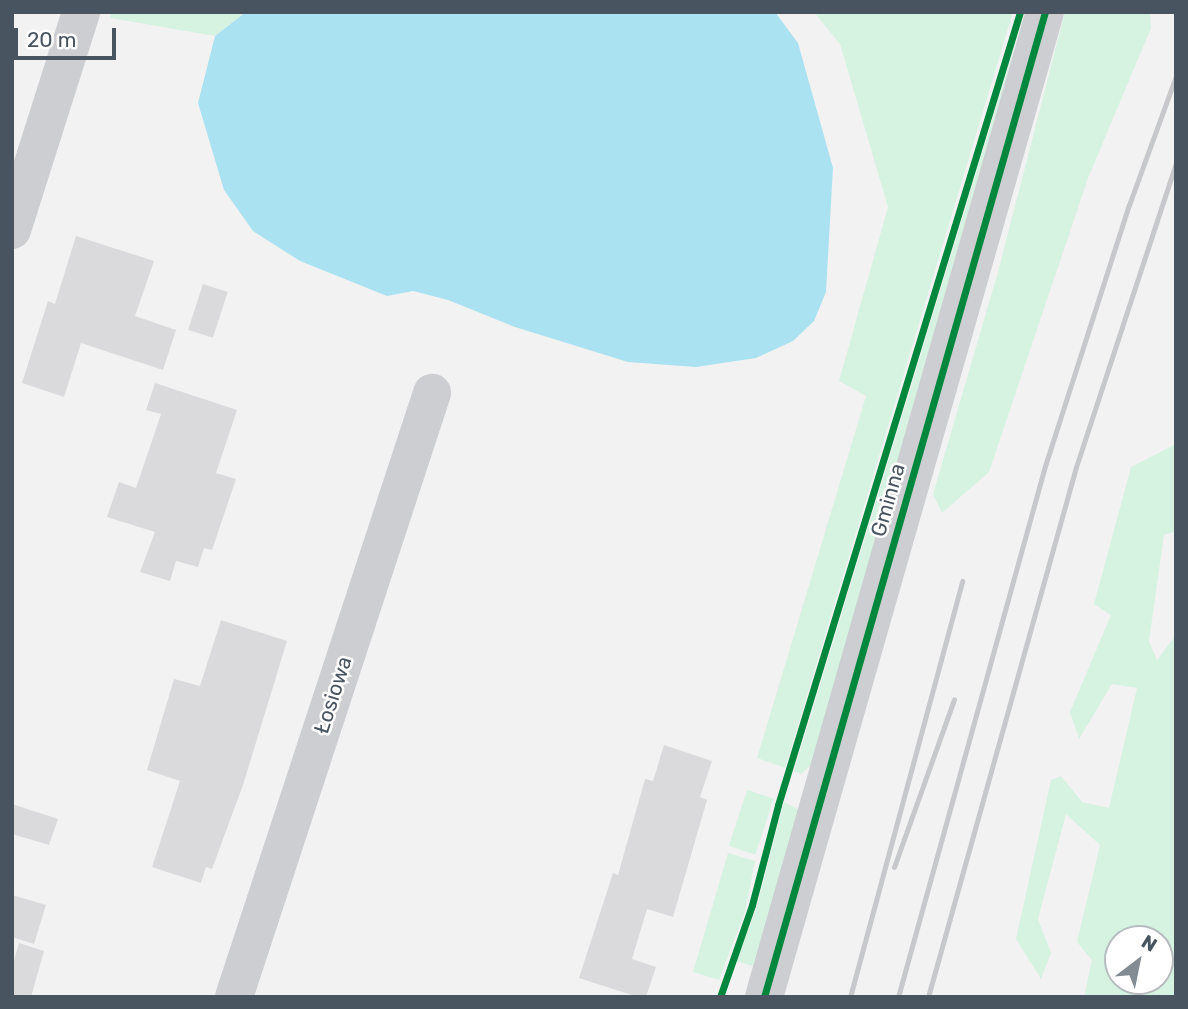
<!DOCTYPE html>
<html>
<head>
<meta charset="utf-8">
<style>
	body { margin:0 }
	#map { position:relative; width:1188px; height:1009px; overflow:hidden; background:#f3f2f2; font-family:Rubik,sans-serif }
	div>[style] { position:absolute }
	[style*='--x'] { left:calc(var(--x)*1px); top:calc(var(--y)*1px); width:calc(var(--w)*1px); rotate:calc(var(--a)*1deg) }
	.green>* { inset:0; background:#d6f2e1; transform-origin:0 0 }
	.water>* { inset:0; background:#aae2f1 }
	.building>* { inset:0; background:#dadadc; transform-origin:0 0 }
	.minor>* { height:38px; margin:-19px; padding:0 19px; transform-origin:19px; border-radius:19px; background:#ccced1 }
	.rail>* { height:5px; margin:-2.5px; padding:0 2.5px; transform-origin:2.5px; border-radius:2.5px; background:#c7c8cb }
	.cycleway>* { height:7px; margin:-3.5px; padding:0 3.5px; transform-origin:3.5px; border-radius:3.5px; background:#00873e }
	span { translate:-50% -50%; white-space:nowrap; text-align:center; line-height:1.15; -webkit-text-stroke:5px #fff; paint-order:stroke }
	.street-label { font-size:21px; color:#485560 }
	.frame { position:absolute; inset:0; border:14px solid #485560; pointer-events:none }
	.north { position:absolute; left:1104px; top:925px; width:70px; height:70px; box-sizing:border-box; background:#fff; border:2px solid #b6bbbf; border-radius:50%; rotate:32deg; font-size:19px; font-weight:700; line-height:28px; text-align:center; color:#485560 }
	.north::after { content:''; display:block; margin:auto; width:24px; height:32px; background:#848c93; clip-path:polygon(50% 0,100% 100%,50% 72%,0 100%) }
	.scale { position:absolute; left:14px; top:28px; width:102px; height:32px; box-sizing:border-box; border:4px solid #485560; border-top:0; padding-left:9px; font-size:21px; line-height:24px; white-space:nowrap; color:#485560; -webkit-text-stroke:5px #fff; paint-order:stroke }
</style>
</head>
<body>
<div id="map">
	<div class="green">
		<i style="clip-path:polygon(112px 12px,246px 12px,215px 36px,110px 18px)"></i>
		<i style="clip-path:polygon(814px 12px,1013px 12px,785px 768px,757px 758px,866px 396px,839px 381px,888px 207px,840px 44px)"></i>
		<i style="clip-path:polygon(1025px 12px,812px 764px,801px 774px,794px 771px)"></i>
		<i style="clip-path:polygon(1065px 12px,1150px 12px,1151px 28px,1088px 178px,989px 472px,942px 513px,933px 494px,998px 272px)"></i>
		<i style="clip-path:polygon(evenodd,1176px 444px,1176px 531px,1164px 535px,1149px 641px,1157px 660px,1176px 635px,1176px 997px,1084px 997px,1092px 960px,1077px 942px,1100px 845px,1066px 814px,1038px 919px,1051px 953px,1041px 979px,1016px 939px,1051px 780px,1061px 776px,1082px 802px,1109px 808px,1137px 688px,1112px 684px,1079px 739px,1070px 712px,1111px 615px,1094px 604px,1131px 467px,1176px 444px,1118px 939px,1160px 939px,1160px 981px,1118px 981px,1118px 939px)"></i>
		<i style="left:747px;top:790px;width:28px;height:59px;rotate:18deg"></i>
		<i style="clip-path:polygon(784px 802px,799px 810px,753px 966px,736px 961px,756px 910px)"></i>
		<i style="clip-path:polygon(728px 853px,755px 861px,745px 912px,719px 980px,693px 972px)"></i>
	</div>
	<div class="water">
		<i style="clip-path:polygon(246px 12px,775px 12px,798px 43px,833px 168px,826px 292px,814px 321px,793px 341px,756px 358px,696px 367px,628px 362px,515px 327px,448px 300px,413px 291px,387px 296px,300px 261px,253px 231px,224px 190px,198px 103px,215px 36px)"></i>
	</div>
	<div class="building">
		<i style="clip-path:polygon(76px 236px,154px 261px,135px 316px,176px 330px,163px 370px,81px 343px,64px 397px,22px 383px,48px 301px,55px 304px)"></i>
		<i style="left:203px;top:284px;width:26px;height:48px;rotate:18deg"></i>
		<i style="clip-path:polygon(155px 383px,237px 410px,216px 473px,236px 479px,212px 550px,204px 548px,198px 567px,176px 561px,170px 581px,140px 572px,155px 532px,107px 517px,119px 482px,136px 488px,161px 414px,146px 410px)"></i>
		<i style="clip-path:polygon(221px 620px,287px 641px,243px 785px,212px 869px,206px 867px,201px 883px,152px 867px,180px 781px,147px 770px,174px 679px,200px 686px)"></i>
		<i style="clip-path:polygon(664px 745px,712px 761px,700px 797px,707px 800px,673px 917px,647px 909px,632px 959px,656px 967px,646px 997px,638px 997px,579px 978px,613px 873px,618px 875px,645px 779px,653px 781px)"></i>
		<i style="clip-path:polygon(12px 804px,58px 819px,49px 845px,12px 834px)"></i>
		<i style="clip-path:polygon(12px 895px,46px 905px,34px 944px,12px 937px)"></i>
		<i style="clip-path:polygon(19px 943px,44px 951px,31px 997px,12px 997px,12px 967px)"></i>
	</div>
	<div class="minor">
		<i style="--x:12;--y:230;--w:229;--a:-72.4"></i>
		<i style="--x:234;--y:997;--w:636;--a:-71.85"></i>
		<i style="--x:764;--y:997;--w:1024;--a:-74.08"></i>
	</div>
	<div class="rail">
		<i style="--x:894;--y:867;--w:178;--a:-70.3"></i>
		<i style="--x:850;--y:997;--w:431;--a:-74.9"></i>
		<i style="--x:898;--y:997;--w:551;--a:-74.53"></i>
		<i style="--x:1045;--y:466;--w:274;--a:-72.2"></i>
		<i style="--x:1129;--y:205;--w:137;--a:-70"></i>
		<i style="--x:928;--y:997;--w:550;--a:-74.4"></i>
		<i style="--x:1076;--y:467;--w:320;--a:-71.8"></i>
	</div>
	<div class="cycleway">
		<i style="--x:720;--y:997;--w:97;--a:-70.8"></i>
		<i style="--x:752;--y:905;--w:103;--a:-75.4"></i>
		<i style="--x:778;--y:805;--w:829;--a:-73.03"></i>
		<i style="--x:764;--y:997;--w:1024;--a:-74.08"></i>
	</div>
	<div class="street-label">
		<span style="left:888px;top:500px;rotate:-74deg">Gminna</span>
		<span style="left:333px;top:695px;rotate:-72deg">Łosiowa</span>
	</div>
	<div class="frame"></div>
	<div class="north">N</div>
	<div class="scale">20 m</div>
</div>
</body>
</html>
